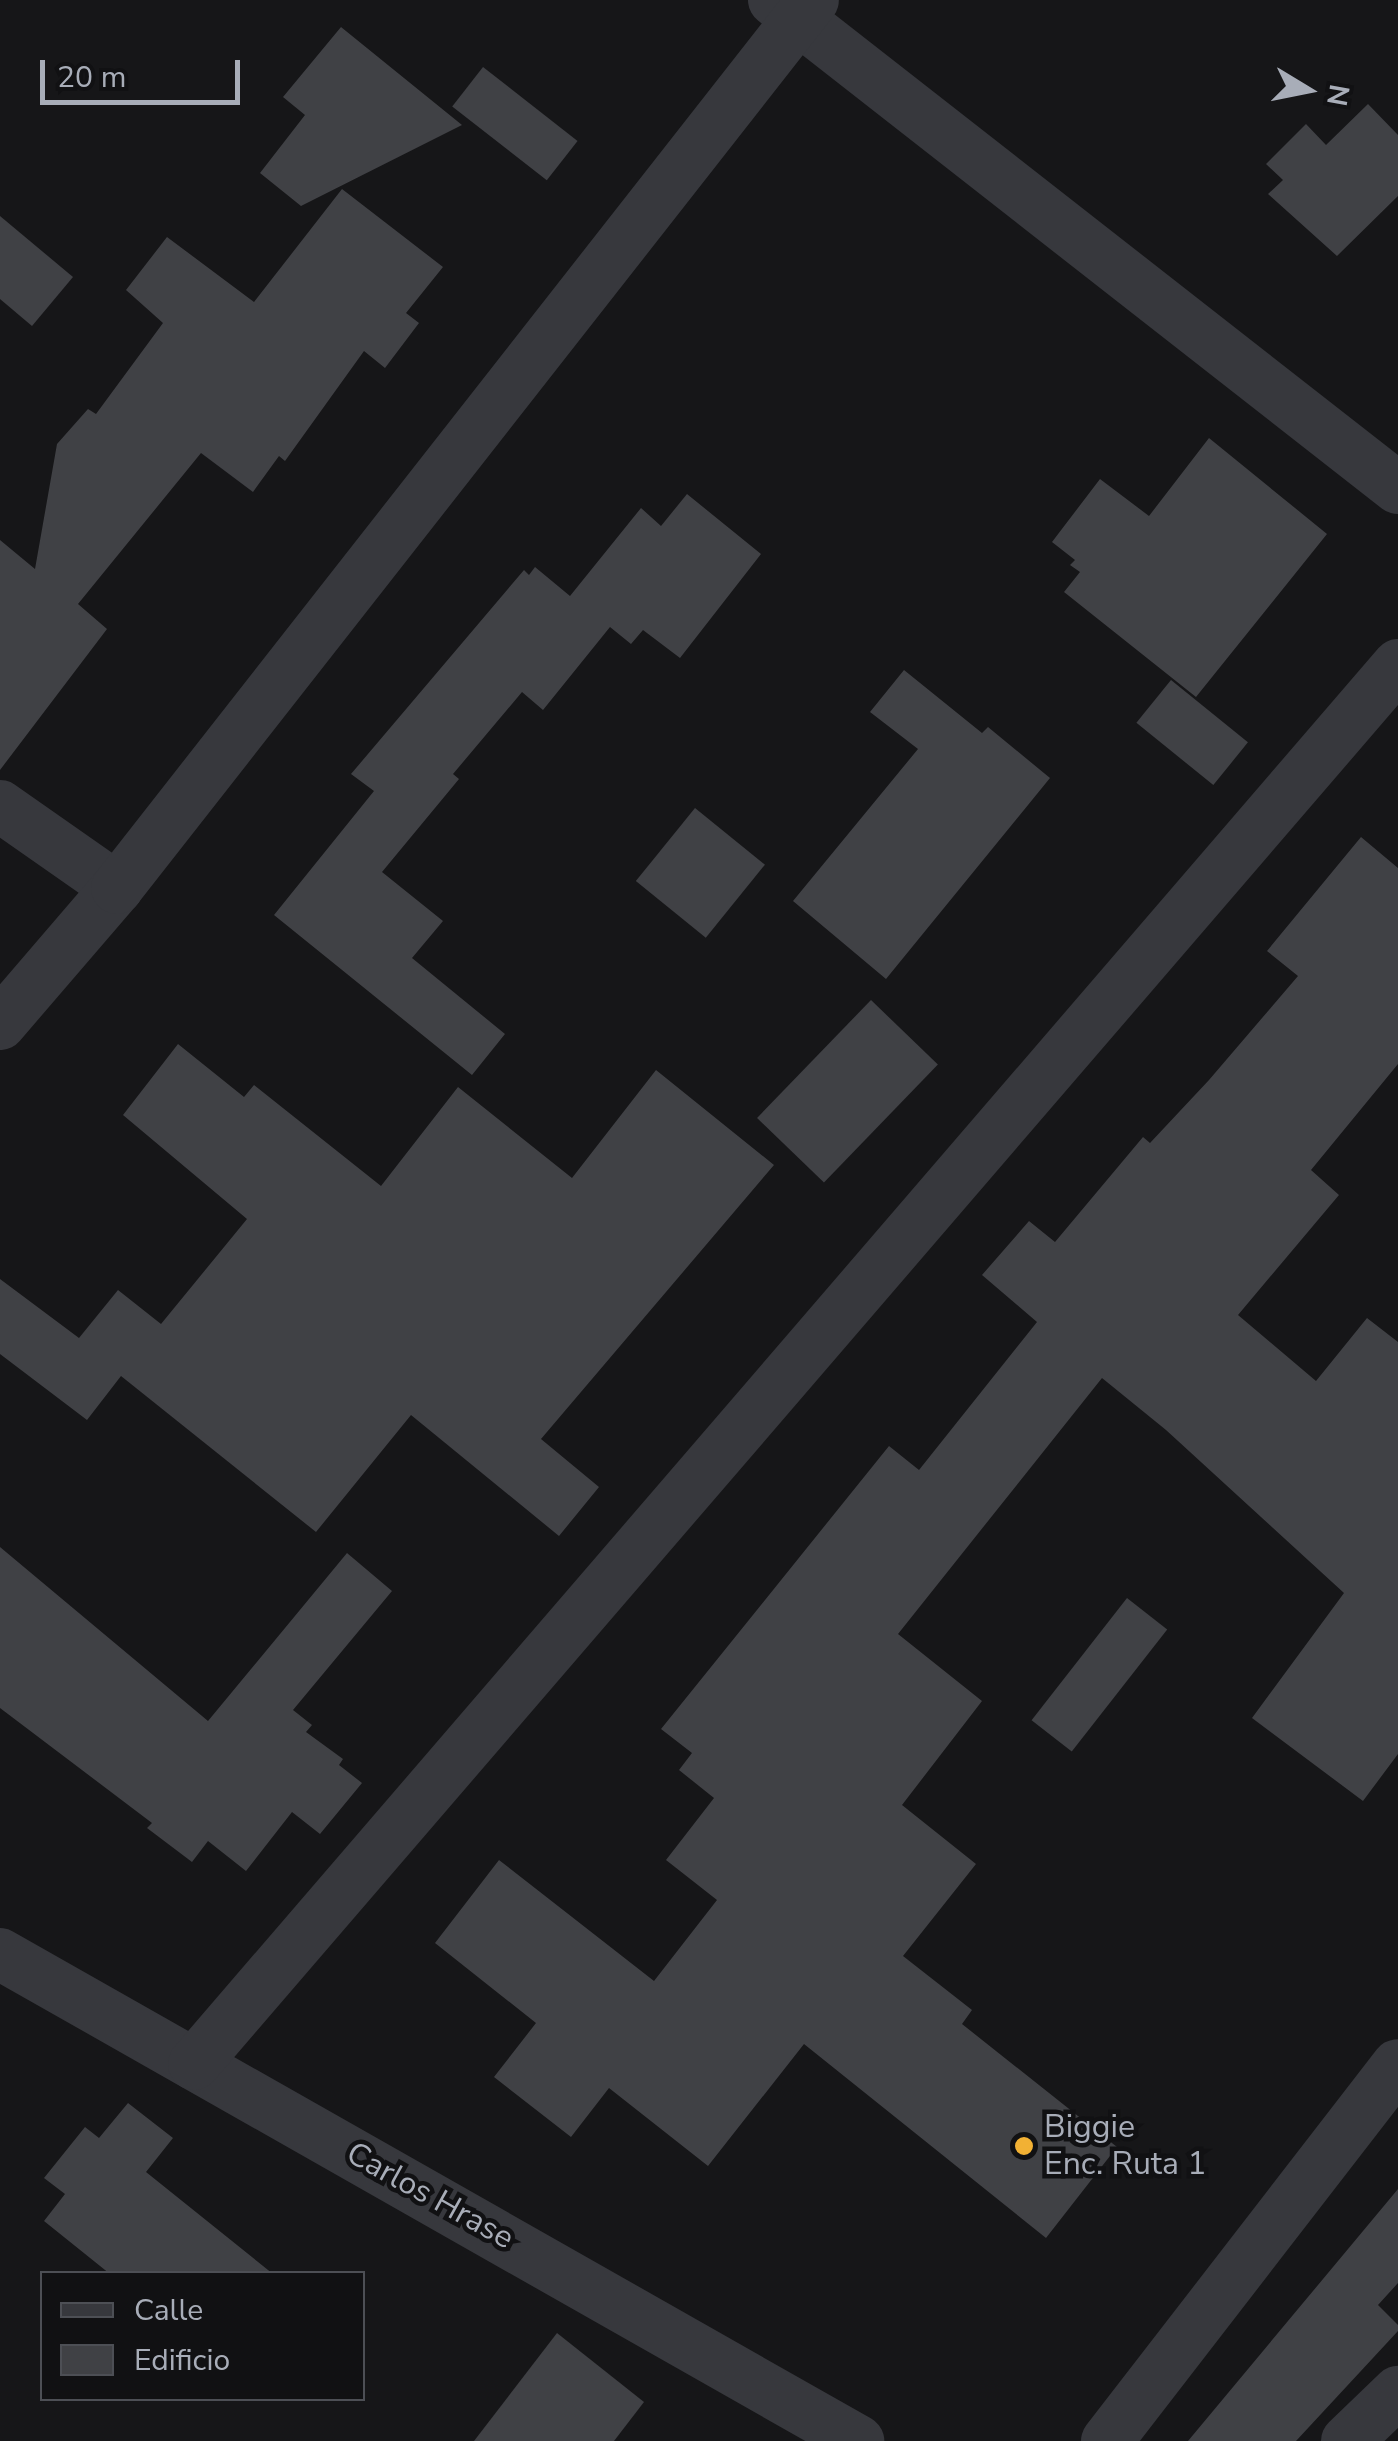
<!DOCTYPE html>
<html>
<head>
<meta charset="utf-8">
<style>
	body { margin:0 }
	#map { position:relative; width:1398px; height:2441px; overflow:hidden; background:#161618; font-family:"Nunito Sans",sans-serif }
	div>[style] { position:absolute }
	[style*='--x'] { left:calc(var(--x)*1px); top:calc(var(--y)*1px); width:calc(var(--w)*1px); rotate:calc(var(--a)*1deg) }
	.building>* { inset:0; background:#404145; transform-origin:0 0 }
	.street>* { height:52px; margin:-26px; padding:0 26px; transform-origin:26px; border-radius:26px; background:#37383d }
	.dots>* { width:28px; height:28px; translate:-50% -50%; box-sizing:border-box; border:5px solid #111113; border-radius:50% }
	span { translate:-50% -50%; white-space:nowrap; text-align:center; line-height:1.15; -webkit-text-stroke:9px #111113; paint-order:stroke }
	.poi-label { font-size:32px; color:#a8adb8 }
	.left { translate:0 -50%; text-align:left }
	.street-label { font-size:32px; color:#a8adb8 }
	.legend { position:absolute; left:40px; top:2271px; width:325px; height:130px; box-sizing:border-box; background:#111113; border:2px solid #4d4f55; margin:0; padding:12px 18px; list-style:none; font-size:30px; color:#a8adb8 }
	.legend li { display:flex; align-items:center; gap:20px; height:50px }
	.legend b { width:50px; border:2px solid #4d4f55 }
	.north { position:absolute; left:1258px; top:40px; width:100px; height:100px; -webkit-text-stroke:8px #111113; paint-order:stroke; rotate:100deg; font-size:28px; font-weight:700; line-height:40px; text-align:center; color:#a8adb8 }
	.north::after { content:''; display:block; margin:auto; width:35px; height:45px; background:#a8adb8; clip-path:polygon(50% 0,100% 100%,50% 72%,0 100%) }
	.scale { position:absolute; left:40px; top:60px; width:200px; height:45px; box-sizing:border-box; border:5px solid #a8adb8; border-top:0; padding-left:12px; font-size:30px; line-height:35px; white-space:nowrap; color:#a8adb8; -webkit-text-stroke:8px #111113; paint-order:stroke }
</style>
</head>
<body>
<div id="map">
	<div class="building">
		<i style="clip-path:polygon(341px 27px,462px 125px,301px 206px,260px 173px,305px 115px,283px 97px)"></i>
		<i style="left:483px;top:67px;width:120px;height:50px;rotate:38deg"></i>
		<i style="clip-path:polygon(1368px 104px,1398px 135px,1398px 196px,1337px 256px,1268px 194px,1283px 180px,1266px 164px,1306px 124px,1326px 145px)"></i>
		<i style="clip-path:polygon(342px 189px,443px 267px,406px 313px,419px 323px,385px 368px,364px 351px,285px 461px,279px 456px,253px 492px,201px 453px,78px 604px,107px 629px,0 770px,0 540px,35px 569px,57px 444px,88px 409px,96px 414px,163px 323px,126px 290px,167px 237px,254px 302px)"></i>
		<i style="clip-path:polygon(0 216px,73px 277px,32px 326px,0 299px)"></i>
		<i style="clip-path:polygon(1209px 438px,1327px 534px,1196px 697px,1064px 592px,1080px 572px,1070px 565px,1075px 560px,1052px 542px,1100px 479px,1149px 516px)"></i>
		<i style="clip-path:polygon(687px 494px,761px 554px,680px 658px,643px 630px,631px 644px,610px 627px,543px 710px,522px 692px,453px 774px,459px 779px,382px 872px,443px 921px,412px 958px,505px 1034px,472px 1075px,274px 915px,374px 791px,351px 774px,524px 570px,529px 575px,535px 567px,570px 596px,641px 508px,661px 526px)"></i>
		<i style="clip-path:polygon(904px 670px,982px 733px,988px 727px,1050px 778px,886px 979px,793px 901px,918px 749px,870px 712px)"></i>
		<i style="left:1171px;top:680px;width:99px;height:55px;rotate:39deg"></i>
		<i style="left:695px;top:808px;width:90px;height:94px;rotate:39deg"></i>
		<i style="clip-path:polygon(1361px 837px,1398px 868px,1398px 1064px,1311px 1170px,1339px 1195px,1238px 1315px,1316px 1381px,1367px 1318px,1398px 1342px,1398px 1754px,1363px 1801px,1252px 1718px,1344px 1593px,1166px 1430px,1102px 1378px,898px 1634px,982px 1701px,902px 1805px,976px 1864px,903px 1956px,972px 2010px,962px 2024px,1117px 2147px,1046px 2238px,804px 2044px,708px 2166px,609px 2088px,571px 2137px,494px 2077px,536px 2023px,435px 1943px,499px 1860px,654px 1981px,717px 1900px,666px 1860px,714px 1798px,679px 1770px,692px 1753px,661px 1729px,889px 1446px,919px 1470px,1037px 1322px,982px 1275px,1029px 1221px,1055px 1242px,1143px 1137px,1150px 1143px,1209px 1080px,1298px 976px,1267px 951px)"></i>
		<i style="left:871px;top:1000px;width:93px;height:164px;rotate:44deg"></i>
		<i style="clip-path:polygon(178px 1044px,244px 1097px,254px 1085px,381px 1186px,458px 1087px,572px 1178px,656px 1070px,774px 1165px,541px 1439px,599px 1487px,559px 1536px,411px 1415px,316px 1532px,121px 1376px,87px 1420px,0 1354px,0 1279px,79px 1338px,118px 1290px,161px 1324px,247px 1219px,123px 1115px)"></i>
		<i style="clip-path:polygon(0 1547px,208px 1721px,347px 1553px,392px 1591px,293px 1710px,312px 1725px,306px 1732px,343px 1759px,339px 1765px,362px 1783px,320px 1834px,292px 1812px,246px 1871px,208px 1841px,192px 1862px,147px 1828px,152px 1823px,0 1708px)"></i>
		<i style="left:1127px;top:1598px;width:51px;height:155px;rotate:38deg"></i>
		<i style="clip-path:polygon(128px 2103px,173px 2138px,146px 2172px,273px 2274px,110px 2274px,44px 2221px,65px 2194px,44px 2178px,85px 2127px,99px 2138px)"></i>
		<i style="clip-path:polygon(1398px 2189px,1398px 2283px,1378px 2305px,1398px 2325px,1398px 2331px,1296px 2441px,1188px 2441px)"></i>
		<i style="clip-path:polygon(557px 2333px,644px 2402px,614px 2441px,474px 2441px)"></i>
	</div>
	<div class="street">
		<i style="--x:774;--y:0;--w:792;--a:38.03"></i>
		<i style="--x:0;--y:806;--w:143;--a:35"></i>
		<i style="--x:0;--y:1024;--w:179;--a:-49.3"></i>
		<i style="--x:117;--y:888;--w:1128;--a:-51.91"></i>
		<i style="--x:0;--y:1954;--w:987;--a:29.58"></i>
		<i style="--x:194;--y:2064;--w:1846;--a:-49.28"></i>
		<i style="--x:1107;--y:2441;--w:475;--a:-52.3"></i>
		<i style="--x:1347;--y:2441;--w:71;--a:-43.9"></i>
	</div>
	<div class="dots">
		<i style="left:1024px;top:2146px;background:#f2b134"></i>
	</div>
	<div class="poi-label">
		<span class="left" style="left:1044px;top:2146px">Biggie<br>Enc. Ruta 1</span>
	</div>
	<div class="street-label">
		<span style="left:430px;top:2196px;rotate:29deg">Carlos Hrase</span>
	</div>
	<ul class="legend">
	<li><b style="height:12px;background:#37383d"></b>Calle</li>
	<li><b style="height:28px;background:#404145"></b>Edificio</li>
	</ul>
	<div class="north">N</div>
	<div class="scale">20 m</div>
</div>
</body>
</html>
